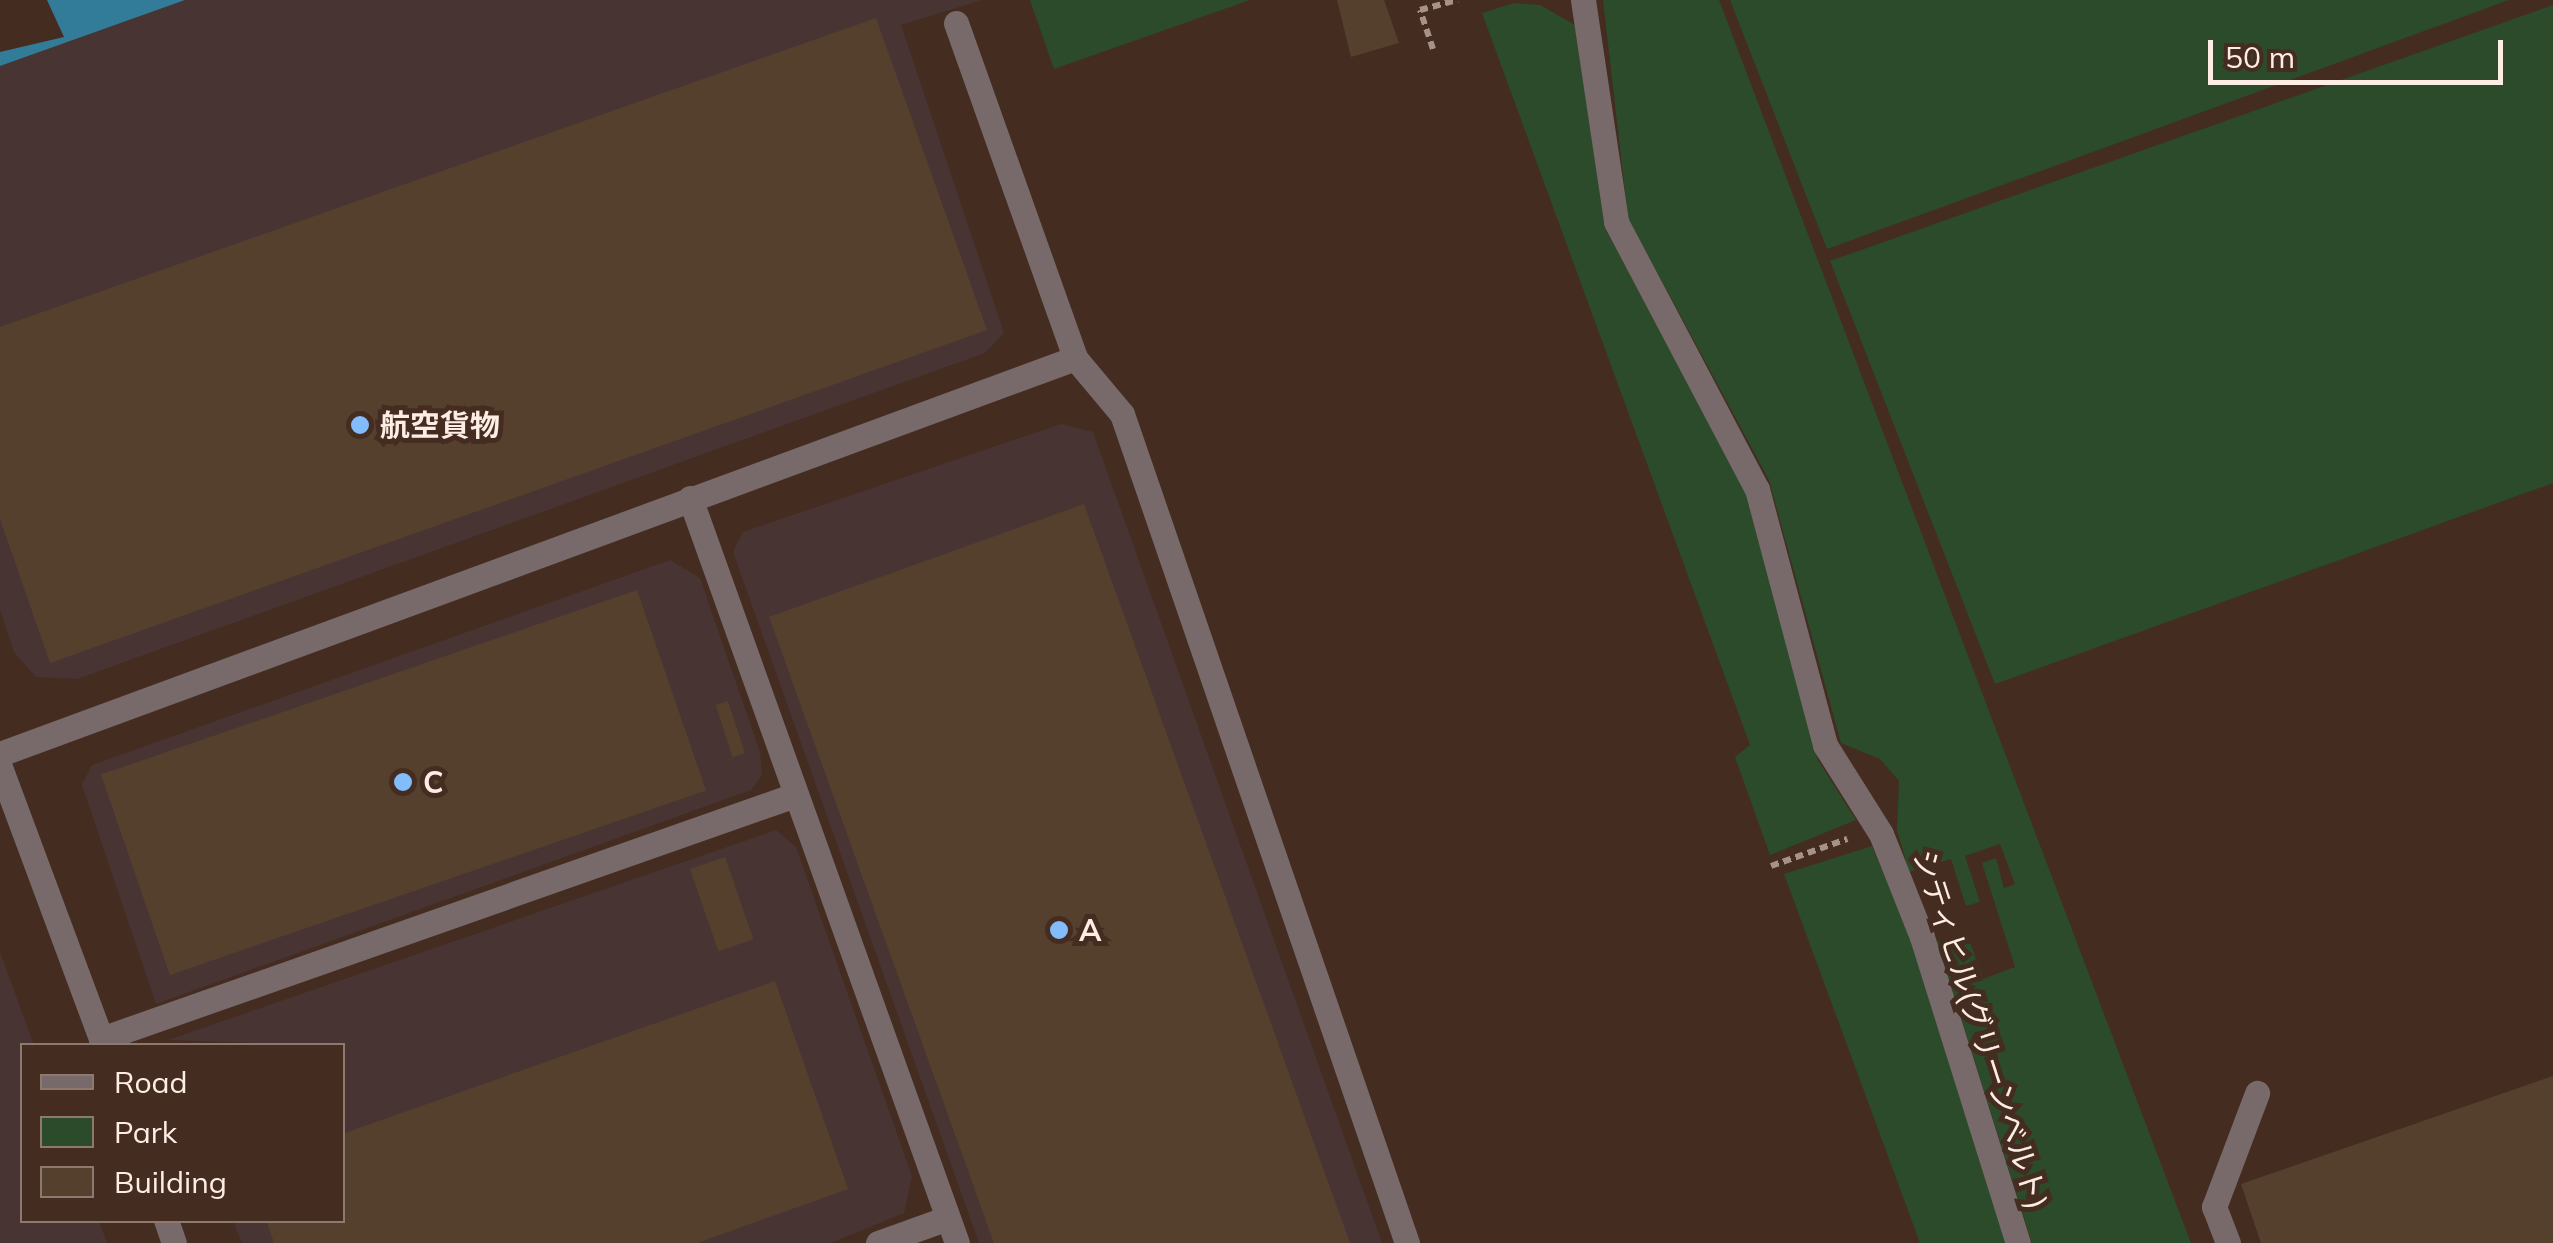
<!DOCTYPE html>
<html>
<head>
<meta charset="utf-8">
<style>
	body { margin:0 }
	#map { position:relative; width:2553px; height:1243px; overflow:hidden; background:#442c20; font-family:Mulish,"Noto Sans JP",sans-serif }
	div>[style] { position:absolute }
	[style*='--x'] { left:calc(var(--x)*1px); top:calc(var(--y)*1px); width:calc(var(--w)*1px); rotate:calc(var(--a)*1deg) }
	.industrial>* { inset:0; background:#493434 }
	.green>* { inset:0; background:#2c4b2a }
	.water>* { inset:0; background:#327c9a }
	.pier>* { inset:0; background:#442c20 }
	.building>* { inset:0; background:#55402e; transform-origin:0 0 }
	.path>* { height:6px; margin-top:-3px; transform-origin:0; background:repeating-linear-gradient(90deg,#a69289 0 8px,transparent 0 13px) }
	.minor>* { height:25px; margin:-12.5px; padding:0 12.5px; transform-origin:12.5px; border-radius:12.5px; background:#786a6a }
	.dots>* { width:28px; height:28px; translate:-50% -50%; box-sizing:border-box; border:5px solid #442c20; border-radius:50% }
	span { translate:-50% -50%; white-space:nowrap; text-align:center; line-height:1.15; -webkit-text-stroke:10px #442c20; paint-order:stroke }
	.poi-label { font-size:30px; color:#fdede5; font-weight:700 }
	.left { translate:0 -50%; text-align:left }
	.street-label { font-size:30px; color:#fdede5 }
	.legend { position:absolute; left:20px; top:1043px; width:325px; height:180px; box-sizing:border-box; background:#442c20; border:2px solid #8e796f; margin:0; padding:12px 18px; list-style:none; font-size:30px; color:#fdede5 }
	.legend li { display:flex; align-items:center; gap:20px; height:50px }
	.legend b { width:50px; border:2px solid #8e796f }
	.scale { position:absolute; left:2208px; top:40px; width:295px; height:45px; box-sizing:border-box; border:5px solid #fdede5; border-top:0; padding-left:12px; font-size:30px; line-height:35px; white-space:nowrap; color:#fdede5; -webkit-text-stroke:8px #442c20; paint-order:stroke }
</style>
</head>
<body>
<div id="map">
	<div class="industrial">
		<i style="clip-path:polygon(185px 0,982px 0,901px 25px,1004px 333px,985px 353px,77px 679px,36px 677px,14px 652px,0 610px,0 66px)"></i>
		<i style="clip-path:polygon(1061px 424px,1093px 432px,1382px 1243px,979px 1243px,733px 552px,743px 532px)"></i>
		<i style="clip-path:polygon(670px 560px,700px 578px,760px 752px,762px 775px,751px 790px,156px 1004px,82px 785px,92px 765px)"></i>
		<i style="clip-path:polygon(776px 830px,796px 847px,912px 1176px,904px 1213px,831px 1243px,242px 1243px,233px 1221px,342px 1220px,342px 1046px,168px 1040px)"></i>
		<i style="clip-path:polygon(0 952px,34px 1045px,22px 1046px,22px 1220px,99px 1221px,107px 1243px,0 1243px)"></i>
	</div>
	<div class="green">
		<i style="clip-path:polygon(1030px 0,1250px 0,1054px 69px)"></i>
		<i style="clip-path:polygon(1603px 0,1719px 0,2191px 1243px,2032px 1243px,1937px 942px,1967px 933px,1983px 979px,2015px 967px,1982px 863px,1996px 858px,2004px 888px,2015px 884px,2000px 844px,1965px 856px,1980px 902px,1966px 906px,1951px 859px,1909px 872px,1897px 830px,1899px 781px,1880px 759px,1841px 743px,1769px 480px,1628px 218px)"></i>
		<i style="clip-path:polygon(1730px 0,2509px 0,1827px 249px)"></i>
		<i style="clip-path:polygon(1514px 3px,1540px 5px,1575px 25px,1605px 228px,1745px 491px,1818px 760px,1856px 820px,1770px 855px,1735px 757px,1750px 745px,1482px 13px)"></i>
		<i style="clip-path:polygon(2553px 5px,2553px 483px,1995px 684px,1830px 261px)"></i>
		<i style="clip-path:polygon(1872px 846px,1915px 949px,2006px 1243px,1920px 1243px,1784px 874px)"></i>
	</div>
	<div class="water">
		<i style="clip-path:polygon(0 0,185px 0,0 66px)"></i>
	</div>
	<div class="pier">
		<i style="clip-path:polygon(0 0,47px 0,64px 37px,0 52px)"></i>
	</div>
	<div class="building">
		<i style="clip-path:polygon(1337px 0,1384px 0,1399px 43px,1351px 57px)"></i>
		<i style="clip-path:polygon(876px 18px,987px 330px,50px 663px,0 519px,0 327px)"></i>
		<i style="clip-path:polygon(1084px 504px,1350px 1243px,994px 1243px,769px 617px)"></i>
		<i style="left:637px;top:590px;width:212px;height:567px;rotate:71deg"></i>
		<i style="left:728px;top:701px;width:55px;height:13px;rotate:72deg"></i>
		<i style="left:725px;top:857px;width:87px;height:37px;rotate:71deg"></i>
		<i style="clip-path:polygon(775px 981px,848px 1189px,697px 1243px,274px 1243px,266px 1220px,342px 1220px,342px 1134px)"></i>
		<i style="clip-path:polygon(2553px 1076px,2553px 1243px,2261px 1243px,2241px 1184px)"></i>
	</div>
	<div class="path">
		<i style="--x:1433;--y:49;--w:41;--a:-108.4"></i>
		<i style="--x:1420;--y:10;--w:39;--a:-15"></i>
		<i style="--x:1771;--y:866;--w:81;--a:-19.6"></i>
	</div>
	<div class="minor">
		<i style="--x:1583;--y:0;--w:224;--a:81.5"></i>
		<i style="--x:1616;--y:222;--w:302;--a:62.2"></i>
		<i style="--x:1757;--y:489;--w:265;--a:75.1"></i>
		<i style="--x:1825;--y:745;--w:105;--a:57.8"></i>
		<i style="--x:1881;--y:834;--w:111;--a:68.3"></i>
		<i style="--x:1922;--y:937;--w:321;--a:72.6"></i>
		<i style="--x:956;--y:23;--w:356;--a:70.4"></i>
		<i style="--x:1075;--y:358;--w:73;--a:50"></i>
		<i style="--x:1122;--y:414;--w:877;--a:71.03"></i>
		<i style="--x:690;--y:498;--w:791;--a:70.28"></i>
		<i style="--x:0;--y:754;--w:1146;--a:-20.22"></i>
		<i style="--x:0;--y:767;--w:298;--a:69.6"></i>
		<i style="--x:101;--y:1039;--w:736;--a:-19.37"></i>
		<i style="--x:166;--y:1220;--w:24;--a:71"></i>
		<i style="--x:878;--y:1243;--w:74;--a:-19.7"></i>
		<i style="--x:2228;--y:1243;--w:39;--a:-111"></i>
		<i style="--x:2214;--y:1207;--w:122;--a:-69.3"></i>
	</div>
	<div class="dots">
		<i style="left:360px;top:425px;background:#82bcfa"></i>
		<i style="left:403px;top:782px;background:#82bcfa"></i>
		<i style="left:1059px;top:930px;background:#82bcfa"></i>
	</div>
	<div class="poi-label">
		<span class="left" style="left:380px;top:425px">航空貨物</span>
		<span class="left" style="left:423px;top:782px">C</span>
		<span class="left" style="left:1079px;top:930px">A</span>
	</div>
	<div class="street-label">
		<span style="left:1981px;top:1029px;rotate:72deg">シティヒル(グリーンベルト)</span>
	</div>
	<ul class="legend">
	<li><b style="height:12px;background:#786a6a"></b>Road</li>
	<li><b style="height:28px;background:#2c4b2a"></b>Park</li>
	<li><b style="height:28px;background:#55402e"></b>Building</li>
	</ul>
	<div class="scale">50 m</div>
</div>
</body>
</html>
